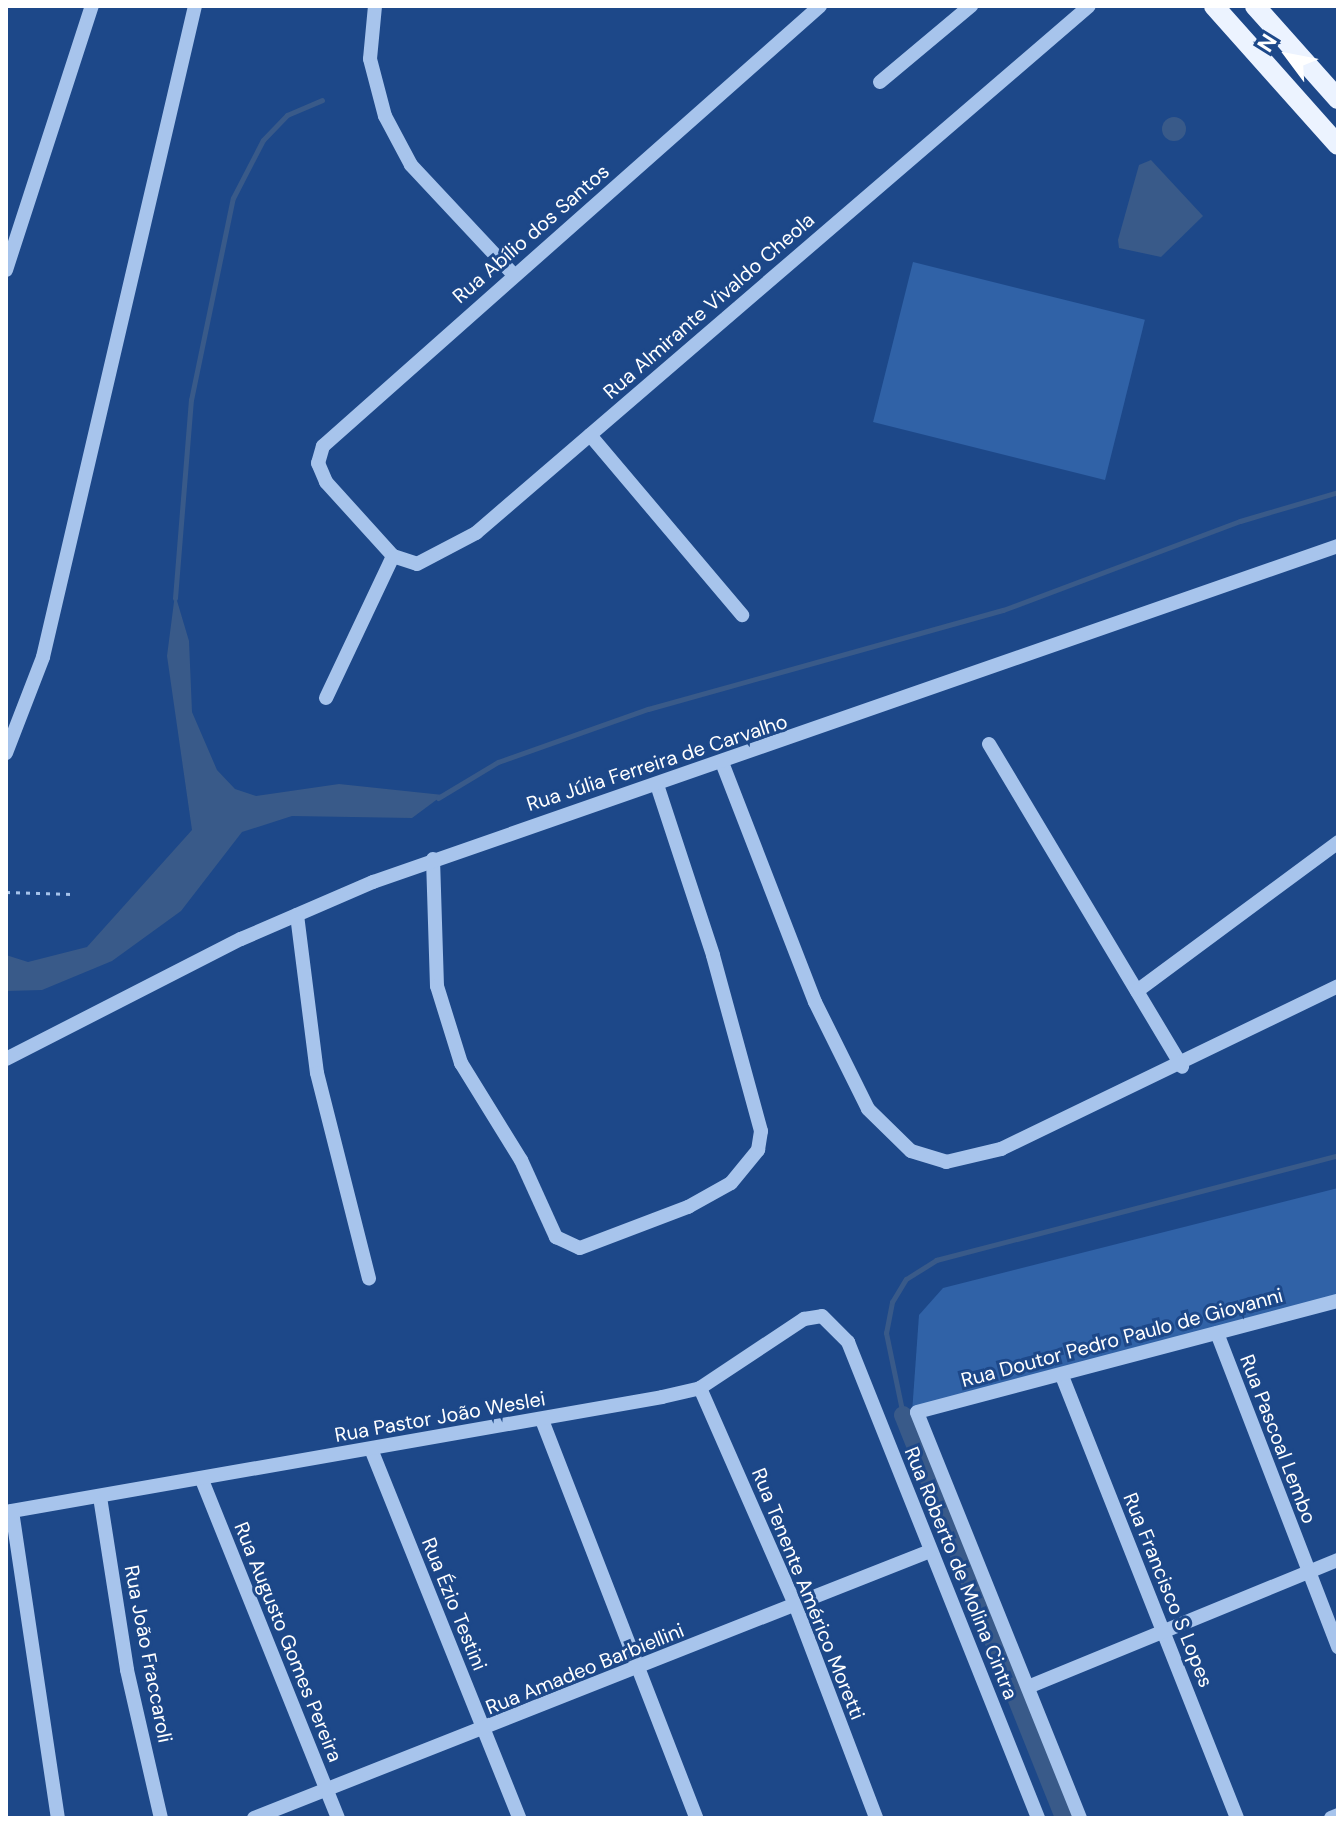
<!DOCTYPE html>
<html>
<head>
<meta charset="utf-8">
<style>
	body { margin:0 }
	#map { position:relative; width:1344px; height:1824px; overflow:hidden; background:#1d4889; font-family:"DM Sans",sans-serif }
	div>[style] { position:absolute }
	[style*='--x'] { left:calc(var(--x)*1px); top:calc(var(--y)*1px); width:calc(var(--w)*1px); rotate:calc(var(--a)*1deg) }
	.green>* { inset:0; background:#3062a7; transform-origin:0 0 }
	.water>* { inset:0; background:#395a89 }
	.round { border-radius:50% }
	.stream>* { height:5px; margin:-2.5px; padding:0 2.5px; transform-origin:2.5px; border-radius:2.5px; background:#395a89 }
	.canal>* { height:18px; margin:-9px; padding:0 9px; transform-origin:9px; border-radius:9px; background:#395a89 }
	.path>* { height:3px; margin-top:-1.5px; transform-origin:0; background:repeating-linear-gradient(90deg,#a7c4ec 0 4px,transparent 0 10px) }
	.minor>* { height:14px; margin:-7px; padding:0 7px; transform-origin:7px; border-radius:7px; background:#a7c4ec }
	.major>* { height:20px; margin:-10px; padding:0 10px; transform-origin:10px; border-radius:10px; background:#ecf3ff }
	span { translate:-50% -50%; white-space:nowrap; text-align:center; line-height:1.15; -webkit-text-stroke:6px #1d4889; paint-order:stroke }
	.street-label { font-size:20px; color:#fff }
	.frame { position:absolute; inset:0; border:8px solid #fff; pointer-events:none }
	.north { position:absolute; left:1248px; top:16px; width:80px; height:80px; -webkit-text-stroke:6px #1d4889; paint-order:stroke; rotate:302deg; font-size:22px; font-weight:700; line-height:32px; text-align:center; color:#fff }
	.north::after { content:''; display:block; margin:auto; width:28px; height:36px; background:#fff; clip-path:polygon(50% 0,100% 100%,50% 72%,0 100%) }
</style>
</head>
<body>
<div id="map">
	<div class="green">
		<i style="left:913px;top:262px;width:239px;height:165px;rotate:14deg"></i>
		<i style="clip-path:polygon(1338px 1188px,1338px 1301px,912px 1413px,919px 1315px,943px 1288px)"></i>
	</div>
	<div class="water">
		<i class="round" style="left:1162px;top:117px;width:24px;height:24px"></i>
		<i style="clip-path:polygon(1151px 160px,1203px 216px,1161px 257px,1119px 248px,1118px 240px,1139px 165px)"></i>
		<i style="clip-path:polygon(175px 594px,189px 641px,192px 712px,217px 770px,235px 789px,256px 796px,339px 784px,443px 795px,412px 818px,292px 816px,242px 832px,181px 911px,112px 961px,42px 990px,6px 991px,6px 955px,28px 962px,87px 947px,192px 830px,167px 656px)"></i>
	</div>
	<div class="stream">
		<i style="--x:175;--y:598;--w:199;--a:-85.4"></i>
		<i style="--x:191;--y:400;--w:206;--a:-78.3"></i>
		<i style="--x:233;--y:198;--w:65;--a:-62.7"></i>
		<i style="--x:263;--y:140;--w:35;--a:-46"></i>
		<i style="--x:287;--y:115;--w:38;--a:-23"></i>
		<i style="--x:438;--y:798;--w:70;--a:-31"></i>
		<i style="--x:498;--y:762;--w:159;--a:-19.5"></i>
		<i style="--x:648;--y:709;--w:369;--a:-15.6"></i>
		<i style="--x:1003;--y:610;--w:253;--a:-20.6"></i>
		<i style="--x:1240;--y:521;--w:102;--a:-16.5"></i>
		<i style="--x:903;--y:1415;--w:84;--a:-101.7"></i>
		<i style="--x:886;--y:1333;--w:32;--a:-79"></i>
		<i style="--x:892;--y:1302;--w:27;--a:-59"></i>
		<i style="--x:906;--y:1279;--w:36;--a:-32"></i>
		<i style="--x:936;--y:1260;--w:415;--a:-14.6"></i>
	</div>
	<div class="canal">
		<i style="--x:903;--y:1415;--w:434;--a:68.2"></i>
	</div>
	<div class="path">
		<i style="--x:6;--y:892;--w:66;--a:1.7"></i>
	</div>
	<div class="minor">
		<i style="--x:375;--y:6;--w:53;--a:95.4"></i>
		<i style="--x:370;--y:59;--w:59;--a:75.3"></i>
		<i style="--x:385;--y:116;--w:55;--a:62"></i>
		<i style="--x:411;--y:165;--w:151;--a:46.9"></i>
		<i style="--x:820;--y:6;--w:664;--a:138.48"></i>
		<i style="--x:323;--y:446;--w:18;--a:106"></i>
		<i style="--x:318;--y:463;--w:21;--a:67"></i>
		<i style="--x:326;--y:482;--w:100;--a:47.8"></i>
		<i style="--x:393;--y:556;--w:25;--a:18"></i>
		<i style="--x:417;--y:564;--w:67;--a:-27.7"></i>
		<i style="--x:476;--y:533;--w:808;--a:-40.69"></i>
		<i style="--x:880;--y:82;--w:119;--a:-39.9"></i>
		<i style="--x:6;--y:270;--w:278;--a:-72"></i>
		<i style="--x:590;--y:435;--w:236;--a:49.8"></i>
		<i style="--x:326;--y:698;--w:157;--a:-64.7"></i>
		<i style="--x:989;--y:744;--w:376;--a:59.1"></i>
		<i style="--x:6;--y:753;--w:103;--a:-68.9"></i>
		<i style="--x:43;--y:657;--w:669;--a:-76.86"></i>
		<i style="--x:723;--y:765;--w:254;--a:68.8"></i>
		<i style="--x:815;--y:1002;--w:119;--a:63.6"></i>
		<i style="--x:868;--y:1109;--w:60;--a:44.3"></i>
		<i style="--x:911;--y:1151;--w:37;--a:17"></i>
		<i style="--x:946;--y:1162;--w:57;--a:-13.3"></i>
		<i style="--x:1001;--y:1149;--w:374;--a:-25.8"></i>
		<i style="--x:433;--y:859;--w:127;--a:88.2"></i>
		<i style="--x:437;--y:986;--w:81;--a:72.7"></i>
		<i style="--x:461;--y:1063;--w:114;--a:58.3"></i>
		<i style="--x:521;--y:1160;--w:85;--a:65.6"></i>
		<i style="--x:556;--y:1237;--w:26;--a:25"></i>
		<i style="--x:580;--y:1248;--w:116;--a:-20.8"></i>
		<i style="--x:688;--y:1207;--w:49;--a:-29.2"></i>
		<i style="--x:731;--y:1183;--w:43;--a:-50.7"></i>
		<i style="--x:758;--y:1150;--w:19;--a:-81"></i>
		<i style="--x:761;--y:1131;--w:182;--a:-105.3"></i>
		<i style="--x:713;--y:955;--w:179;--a:-108.2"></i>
		<i style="--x:297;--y:915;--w:159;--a:82.8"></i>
		<i style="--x:317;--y:1073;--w:212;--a:75.8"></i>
		<i style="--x:1137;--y:991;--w:250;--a:-36.5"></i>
		<i style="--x:6;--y:1059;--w:264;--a:-27.1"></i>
		<i style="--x:241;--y:939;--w:144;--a:-23.4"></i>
		<i style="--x:373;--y:882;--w:1022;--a:-19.2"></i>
		<i style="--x:1217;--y:1333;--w:337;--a:68.9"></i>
		<i style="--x:1062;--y:1376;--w:475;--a:68.4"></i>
		<i style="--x:700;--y:1388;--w:239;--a:66.3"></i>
		<i style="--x:796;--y:1607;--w:226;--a:69.2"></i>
		<i style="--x:542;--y:1420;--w:427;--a:68.8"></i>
		<i style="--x:371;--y:1449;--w:398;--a:68.1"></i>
		<i style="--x:202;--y:1480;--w:364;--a:68.1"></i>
		<i style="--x:100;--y:1497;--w:175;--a:81.1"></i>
		<i style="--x:127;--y:1670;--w:152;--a:77.1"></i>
		<i style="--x:12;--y:1511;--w:310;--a:81.5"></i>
		<i style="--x:6;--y:1512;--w:666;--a:-9.94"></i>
		<i style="--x:662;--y:1397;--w:39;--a:-13"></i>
		<i style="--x:700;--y:1388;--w:125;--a:-33.6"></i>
		<i style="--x:804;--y:1319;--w:18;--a:-9"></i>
		<i style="--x:822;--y:1316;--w:37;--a:45"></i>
		<i style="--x:848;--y:1342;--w:513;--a:68.24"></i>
		<i style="--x:1028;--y:1687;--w:335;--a:-22.3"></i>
		<i style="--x:254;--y:1818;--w:727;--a:-21.55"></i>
		<i style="--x:1080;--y:1818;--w:437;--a:-111.9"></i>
		<i style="--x:917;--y:1412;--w:435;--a:-14.8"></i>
		<i style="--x:1331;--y:1818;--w:8;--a:-23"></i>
	</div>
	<div class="major">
		<i style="--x:1214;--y:6;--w:186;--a:48.3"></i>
		<i style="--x:1255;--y:6;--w:125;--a:48.3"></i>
	</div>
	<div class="street-label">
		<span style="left:531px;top:234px;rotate:-41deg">Rua Abílio dos Santos</span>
		<span style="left:709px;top:306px;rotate:-41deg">Rua Almirante Vivaldo Cheola</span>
		<span style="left:657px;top:763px;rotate:-18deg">Rua Júlia Ferreira de Carvalho</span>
		<span style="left:1122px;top:1338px;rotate:-15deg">Rua Doutor Pedro Paulo de Giovanni</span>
		<span style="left:440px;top:1417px;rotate:-10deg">Rua Pastor João Weslei</span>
		<span style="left:1278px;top:1439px;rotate:69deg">Rua Pascoal Lembo</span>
		<span style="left:961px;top:1573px;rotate:68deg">Rua Roberto de Molina Cintra</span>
		<span style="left:1168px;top:1590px;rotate:68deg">Rua Francisco S Lopes</span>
		<span style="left:808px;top:1594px;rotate:68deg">Rua Tenente Américo Moretti</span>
		<span style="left:454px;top:1604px;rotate:68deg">Rua Ézio Testini</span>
		<span style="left:288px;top:1642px;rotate:68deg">Rua Augusto Gomes Pereira</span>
		<span style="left:148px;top:1654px;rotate:79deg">Rua João Fraccaroli</span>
		<span style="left:585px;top:1669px;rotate:-22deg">Rua Amadeo Barbiellini</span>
	</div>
	<div class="frame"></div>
	<div class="north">N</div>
</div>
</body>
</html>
